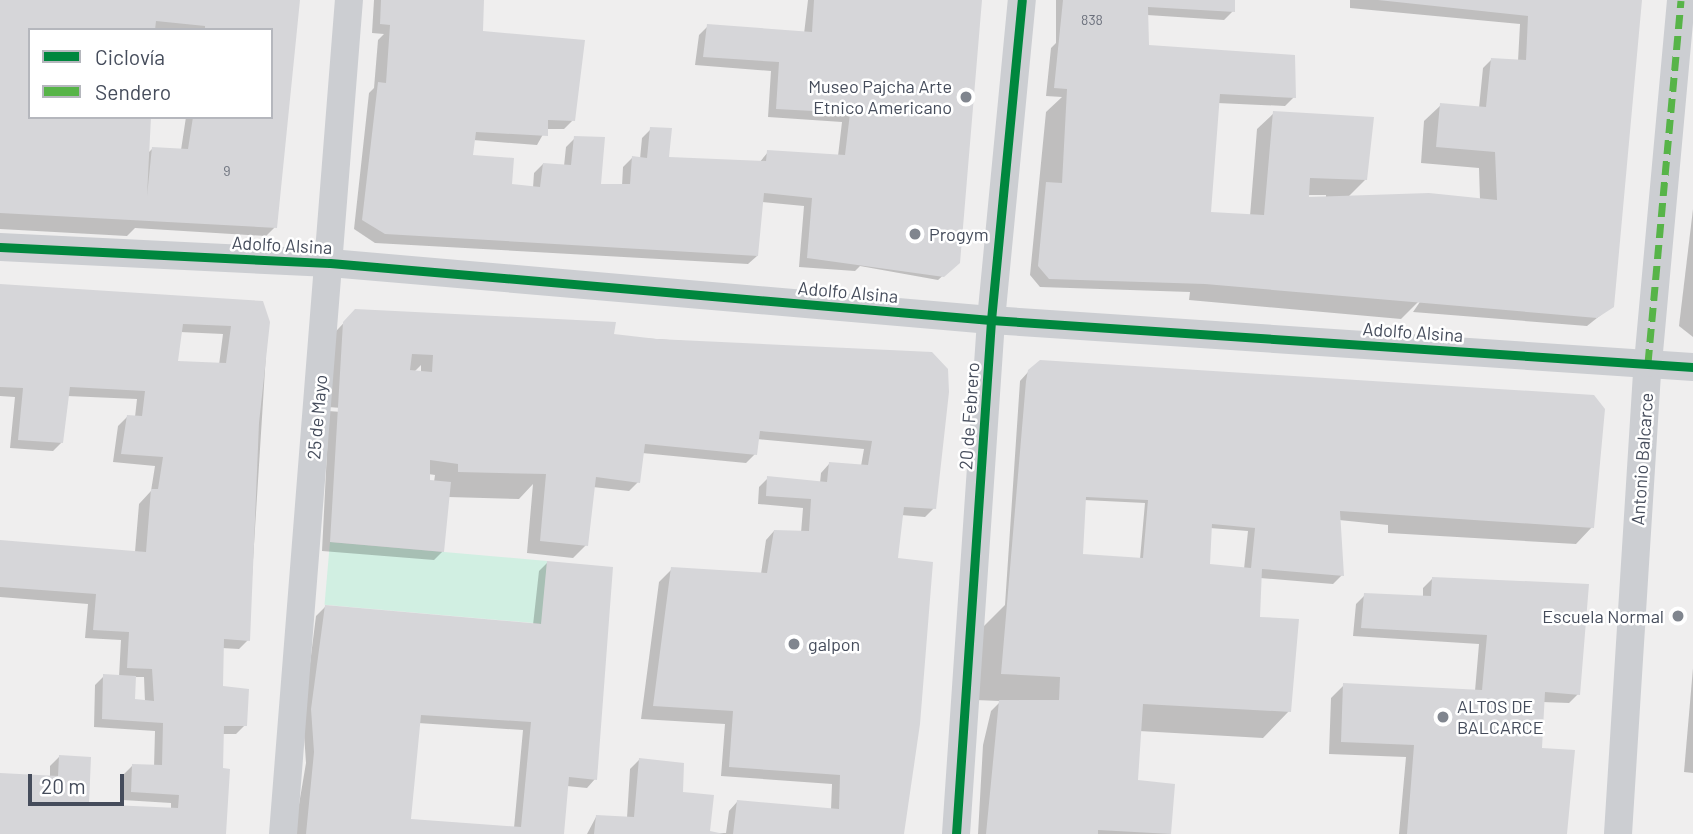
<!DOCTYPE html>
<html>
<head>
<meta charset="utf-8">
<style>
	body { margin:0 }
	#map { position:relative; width:1693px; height:834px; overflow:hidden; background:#efeeee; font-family:Barlow,sans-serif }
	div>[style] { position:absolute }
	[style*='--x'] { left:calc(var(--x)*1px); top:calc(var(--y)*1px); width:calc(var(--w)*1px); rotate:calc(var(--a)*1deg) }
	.green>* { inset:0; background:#d1efe2; transform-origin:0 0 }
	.shadow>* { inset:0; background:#0003 }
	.building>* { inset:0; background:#d6d6d9 }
	.street>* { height:28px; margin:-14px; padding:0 14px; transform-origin:14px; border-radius:14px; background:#ccced2 }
	.quiet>* { height:7px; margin-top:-3.5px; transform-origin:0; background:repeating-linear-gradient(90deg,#57b448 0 14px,transparent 0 21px) }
	.cycleway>* { height:9px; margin:-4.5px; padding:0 4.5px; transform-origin:4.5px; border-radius:4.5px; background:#00873e }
	.dots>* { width:19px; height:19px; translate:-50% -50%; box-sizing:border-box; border:4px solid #fff; border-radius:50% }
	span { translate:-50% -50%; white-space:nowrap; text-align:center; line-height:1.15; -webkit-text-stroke:5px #fff; paint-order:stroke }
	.number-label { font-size:14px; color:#6b707c }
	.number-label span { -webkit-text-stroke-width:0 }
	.poi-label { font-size:18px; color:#454c5b }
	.right { translate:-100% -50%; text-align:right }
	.left { translate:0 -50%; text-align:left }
	.street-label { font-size:18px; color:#454c5b }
	.legend { position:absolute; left:28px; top:28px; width:245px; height:91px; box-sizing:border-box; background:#fff; border:2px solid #b5b7bd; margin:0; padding:9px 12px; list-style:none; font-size:21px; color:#454c5b }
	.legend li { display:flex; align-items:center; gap:14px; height:35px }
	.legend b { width:35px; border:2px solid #b5b7bd }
	.scale { position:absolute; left:28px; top:774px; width:96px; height:32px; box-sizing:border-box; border:4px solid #454c5b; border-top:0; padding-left:9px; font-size:21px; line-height:24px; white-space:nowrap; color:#454c5b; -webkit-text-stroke:5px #fff; paint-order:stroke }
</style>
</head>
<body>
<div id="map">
	<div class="green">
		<i style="left:330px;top:542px;width:218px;height:63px;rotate:5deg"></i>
	</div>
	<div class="shadow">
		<i style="clip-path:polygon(evenodd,0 0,298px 0,275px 227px,266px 236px,135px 228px,127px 236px,0 229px,0 0,30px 30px,271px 30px,271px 117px,186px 117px,181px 150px,153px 148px,147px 154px,30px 117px,30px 30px)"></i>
		<i style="clip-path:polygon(374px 0,482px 0,481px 31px,573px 120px,564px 129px,546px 129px,537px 145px,473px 140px,471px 157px,510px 186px,533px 188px,534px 173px,543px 164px,564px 166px,566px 147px,575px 138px,599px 186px,622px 186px,623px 167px,632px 158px,640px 159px,642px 138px,651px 129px,667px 158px,759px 163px,768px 152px,838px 156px,842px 122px,768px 117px,771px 71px,695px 65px,699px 35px,708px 26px,804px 34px,808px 0,981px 0,958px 262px,938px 280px,860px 266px,855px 271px,799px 267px,804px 206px,761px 202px,757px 256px,748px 264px,375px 243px,354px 229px,369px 93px,374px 88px,378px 40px,384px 34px,372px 33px)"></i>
		<i style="clip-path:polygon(evenodd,1056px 0,1233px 0,1233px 11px,1224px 20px,1147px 15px,1147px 46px,1294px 97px,1285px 106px,1217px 103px,1208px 217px,1250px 216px,1257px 129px,1274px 113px,1366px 179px,1347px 198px,1480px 200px,1479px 168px,1421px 163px,1424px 121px,1441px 105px,1479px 108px,1483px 68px,1492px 59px,1518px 61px,1520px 24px,1350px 8px,1350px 0,1640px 0,1612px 306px,1587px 326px,1413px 312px,1424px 296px,1401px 319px,1189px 300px,1190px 292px,1040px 287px,1030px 275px,1046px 112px,1062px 97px,1046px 96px,1051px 48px,1056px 43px,1056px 0,1307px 195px,1326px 195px,1326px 198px,1307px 199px,1307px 195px)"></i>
		<i style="clip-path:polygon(1693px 209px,1693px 337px,1679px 326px)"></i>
		<i style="clip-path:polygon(evenodd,0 285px,268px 322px,248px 640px,239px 649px,222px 648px,221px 688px,245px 725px,236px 734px,222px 734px,224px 834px,0 834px,0 775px,50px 778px,50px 766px,59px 757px,87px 805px,171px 810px,171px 803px,123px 800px,124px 774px,133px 765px,154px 767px,155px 731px,94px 727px,95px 685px,104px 676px,119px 677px,121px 640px,85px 638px,88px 604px,0 597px,0 542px,135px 552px,139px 504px,151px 491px,155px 466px,113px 462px,118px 426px,127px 417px,135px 417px,137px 399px,67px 396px,62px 442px,53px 451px,10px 448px,15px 397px,0 396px,0 285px,180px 332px,223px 334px,219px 365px,176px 363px,180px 332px,0 285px,134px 677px,144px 677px,145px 702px,133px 700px,134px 677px)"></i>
		<i style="clip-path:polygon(evenodd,356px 310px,614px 324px,612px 336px,887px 355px,932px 354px,946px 369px,934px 508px,925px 517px,901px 515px,896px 560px,931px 564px,918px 724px,903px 834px,587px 834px,596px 817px,627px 818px,630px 769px,639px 760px,682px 764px,681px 794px,712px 797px,708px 833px,726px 833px,729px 811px,737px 802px,831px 810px,832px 784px,721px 776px,725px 724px,641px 719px,659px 582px,672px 569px,761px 574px,766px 540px,774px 531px,801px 533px,803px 508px,758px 504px,759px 487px,768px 478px,820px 483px,821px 473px,829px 464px,861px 466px,864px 449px,757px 439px,755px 454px,746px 463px,642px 453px,638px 482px,629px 491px,593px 487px,586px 545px,573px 558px,527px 553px,533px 484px,519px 499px,448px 497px,443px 551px,434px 560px,322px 551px,328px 432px,316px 431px,322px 346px,356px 310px,421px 365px,421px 373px,414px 372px,421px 365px,356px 310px,328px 407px,410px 413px,410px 417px,328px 411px,328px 407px,356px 310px,428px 474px,435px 475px,434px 482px,428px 482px,428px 474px)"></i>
		<i style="clip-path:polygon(evenodd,1029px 371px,1592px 527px,1576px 544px,1388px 533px,1388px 525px,1339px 520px,1342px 575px,1333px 584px,1260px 578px,1259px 616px,1289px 711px,1263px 738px,1139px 731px,1131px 784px,1173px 786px,1170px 834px,978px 834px,983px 745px,991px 711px,1001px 701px,975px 700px,982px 628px,1005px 605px,1020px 381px,1029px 371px,1084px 500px,1145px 503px,1140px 559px,1081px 555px,1084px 500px,1029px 371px,1210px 528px,1248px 531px,1244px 569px,1208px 566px,1210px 528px)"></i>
		<i style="clip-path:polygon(evenodd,548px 562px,595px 779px,587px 788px,567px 786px,563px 834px,294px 834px,306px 763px,303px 719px,316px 616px,325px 607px,533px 625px,539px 571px,548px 562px,418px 723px,523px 730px,514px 828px,409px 821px,418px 723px)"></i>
		<i style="clip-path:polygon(1432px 579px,1578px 694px,1569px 703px,1542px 702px,1540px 747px,1565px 834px,1399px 834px,1406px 757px,1329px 754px,1331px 698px,1344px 685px,1475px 691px,1479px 644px,1353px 636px,1356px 604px,1365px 595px,1423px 597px,1423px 588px)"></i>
		<i style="clip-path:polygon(1693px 668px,1693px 773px,1684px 772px)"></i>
	</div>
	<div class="building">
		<i style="clip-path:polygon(evenodd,0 0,300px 0,277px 228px,0 213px,0 0,156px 21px,205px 26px,205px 30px,271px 30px,271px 117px,193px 117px,188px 149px,152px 147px,147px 196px,151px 117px,30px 117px,30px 30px,155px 30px,156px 21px)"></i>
		<i style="clip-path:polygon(381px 0,484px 0,483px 31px,585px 40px,575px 121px,548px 120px,548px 136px,476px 132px,473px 155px,514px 158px,512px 184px,540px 187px,543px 163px,571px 165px,574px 136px,605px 137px,601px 184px,630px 184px,632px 156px,647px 158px,650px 127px,672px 128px,669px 157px,766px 161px,767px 150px,845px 155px,850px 113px,776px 109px,779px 62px,703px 57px,707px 24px,812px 32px,814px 0,982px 0,960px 263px,944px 277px,807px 258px,812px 198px,764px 193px,758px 256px,385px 234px,362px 220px,378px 82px,386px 83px,390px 25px,380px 24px)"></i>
		<i style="clip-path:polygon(1063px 0,1235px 0,1235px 12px,1148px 7px,1149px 45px,1295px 55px,1296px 98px,1220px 94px,1211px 212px,1264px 215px,1273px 111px,1374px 117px,1367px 180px,1310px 178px,1309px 197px,1429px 193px,1497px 200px,1495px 152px,1436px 147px,1440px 103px,1486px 107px,1491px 58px,1526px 60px,1528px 16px,1378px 0,1642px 0,1614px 307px,1597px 318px,1205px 284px,1049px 279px,1038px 266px,1046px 182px,1062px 183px,1067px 89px,1054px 88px)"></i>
		<i style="clip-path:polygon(evenodd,0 284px,263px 301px,270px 322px,259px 423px,250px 641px,224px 639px,223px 686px,249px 689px,247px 726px,224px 726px,223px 768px,230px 769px,226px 834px,0 834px,0 773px,58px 776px,59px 755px,91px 757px,89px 804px,178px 808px,179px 795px,131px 792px,132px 764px,162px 765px,163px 723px,102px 719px,103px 674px,136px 676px,135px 699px,154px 701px,152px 669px,127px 668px,129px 632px,93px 630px,96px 594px,0 587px,0 540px,146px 552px,151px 489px,158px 489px,163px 457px,121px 454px,127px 415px,142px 416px,145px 391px,70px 387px,63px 443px,18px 440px,23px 388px,0 387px,0 284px,183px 324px,231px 326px,226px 363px,178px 361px,183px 324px)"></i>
		<i style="clip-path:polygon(evenodd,355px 309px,616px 322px,614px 334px,657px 339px,932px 352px,948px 369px,949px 392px,936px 509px,904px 507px,898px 558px,933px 562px,920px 724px,904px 834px,733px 834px,737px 800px,839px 809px,840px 775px,729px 767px,733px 711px,653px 706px,671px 567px,767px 573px,774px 530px,809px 531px,811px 499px,766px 496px,767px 476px,827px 482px,829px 462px,868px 465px,872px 441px,760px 431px,757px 455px,645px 444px,640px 483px,596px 477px,588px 546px,540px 541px,546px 474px,458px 472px,458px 464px,430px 460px,430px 480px,451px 482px,444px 552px,330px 542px,343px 322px,355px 309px,412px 354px,433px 355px,432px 372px,410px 370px,412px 354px)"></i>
		<i style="clip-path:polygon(evenodd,1040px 360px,1594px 395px,1605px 409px,1594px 528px,1340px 511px,1344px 576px,1262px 569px,1260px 617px,1299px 619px,1291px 712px,1143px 704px,1138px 780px,1175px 784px,1171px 834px,1098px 830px,1098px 834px,986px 834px,999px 700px,1059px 700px,1060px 677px,1001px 674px,1026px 381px,1028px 370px,1040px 360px,1086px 497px,1148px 500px,1143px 558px,1083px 554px,1086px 497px,1040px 360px,1212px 524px,1255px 528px,1251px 568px,1210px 564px,1212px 524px)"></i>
		<i style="clip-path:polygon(evenodd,547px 561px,613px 567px,597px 780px,569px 777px,564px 834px,306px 834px,314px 752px,311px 709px,325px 605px,541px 624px,547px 561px,421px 715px,531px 722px,521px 827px,411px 819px,421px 715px)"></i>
		<i style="clip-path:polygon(1432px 577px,1589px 584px,1580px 695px,1545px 692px,1542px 748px,1575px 750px,1567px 834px,1407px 834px,1414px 745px,1341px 742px,1343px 683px,1482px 690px,1487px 635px,1361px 628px,1364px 593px,1431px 596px)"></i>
		<i style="clip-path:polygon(639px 758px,684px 763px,683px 792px,714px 795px,710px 831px,724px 834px,594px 834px,596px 815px,634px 817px)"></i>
	</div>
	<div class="street">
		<i style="--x:0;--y:247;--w:330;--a:2.8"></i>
		<i style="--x:330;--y:263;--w:663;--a:4.93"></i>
		<i style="--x:991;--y:320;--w:704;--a:3.83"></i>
		<i style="--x:283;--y:834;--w:837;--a:-85.48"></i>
		<i style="--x:956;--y:834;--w:515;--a:-86.1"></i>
		<i style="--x:991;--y:320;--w:321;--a:-84.5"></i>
		<i style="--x:1618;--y:834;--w:472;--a:-86.4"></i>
		<i style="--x:1648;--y:363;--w:364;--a:-84.8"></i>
	</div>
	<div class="quiet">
		<i style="--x:1648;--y:363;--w:364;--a:-84.8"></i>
	</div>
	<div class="cycleway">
		<i style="--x:0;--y:247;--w:330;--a:2.8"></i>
		<i style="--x:330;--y:263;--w:663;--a:4.93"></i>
		<i style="--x:991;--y:320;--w:704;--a:3.83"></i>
		<i style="--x:956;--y:834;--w:515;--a:-86.1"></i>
		<i style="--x:991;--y:320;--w:321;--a:-84.5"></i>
	</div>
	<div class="dots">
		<i style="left:966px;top:97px;background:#80858e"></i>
		<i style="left:915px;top:234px;background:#80858e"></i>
		<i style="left:1678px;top:616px;background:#80858e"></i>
		<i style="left:794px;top:644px;background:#80858e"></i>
		<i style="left:1443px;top:717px;background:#80858e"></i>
	</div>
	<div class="number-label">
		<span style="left:1092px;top:20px">838</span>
		<span style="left:227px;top:171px">9</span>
	</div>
	<div class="poi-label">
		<span class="right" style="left:952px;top:97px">Museo Pajcha Arte<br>Etnico Americano</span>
		<span class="left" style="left:929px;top:234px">Progym</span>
		<span class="right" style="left:1664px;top:616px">Escuela Normal</span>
		<span class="left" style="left:808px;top:644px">galpon</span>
		<span class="left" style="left:1457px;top:717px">ALTOS DE<br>BALCARCE</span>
	</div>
	<div class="street-label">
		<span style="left:282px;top:245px;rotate:3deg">Adolfo Alsina</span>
		<span style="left:848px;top:292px;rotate:5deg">Adolfo Alsina</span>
		<span style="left:1413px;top:332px;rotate:4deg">Adolfo Alsina</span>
		<span style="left:969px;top:416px;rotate:-86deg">20 de Febrero</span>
		<span style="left:317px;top:417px;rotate:-85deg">25 de Mayo</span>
		<span style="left:1642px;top:459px;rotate:-86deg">Antonio Balcarce</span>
	</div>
	<ul class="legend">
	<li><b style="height:9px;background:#00873e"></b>Ciclovía</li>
	<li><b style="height:9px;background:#57b448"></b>Sendero</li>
	</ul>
	<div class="scale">20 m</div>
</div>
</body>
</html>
